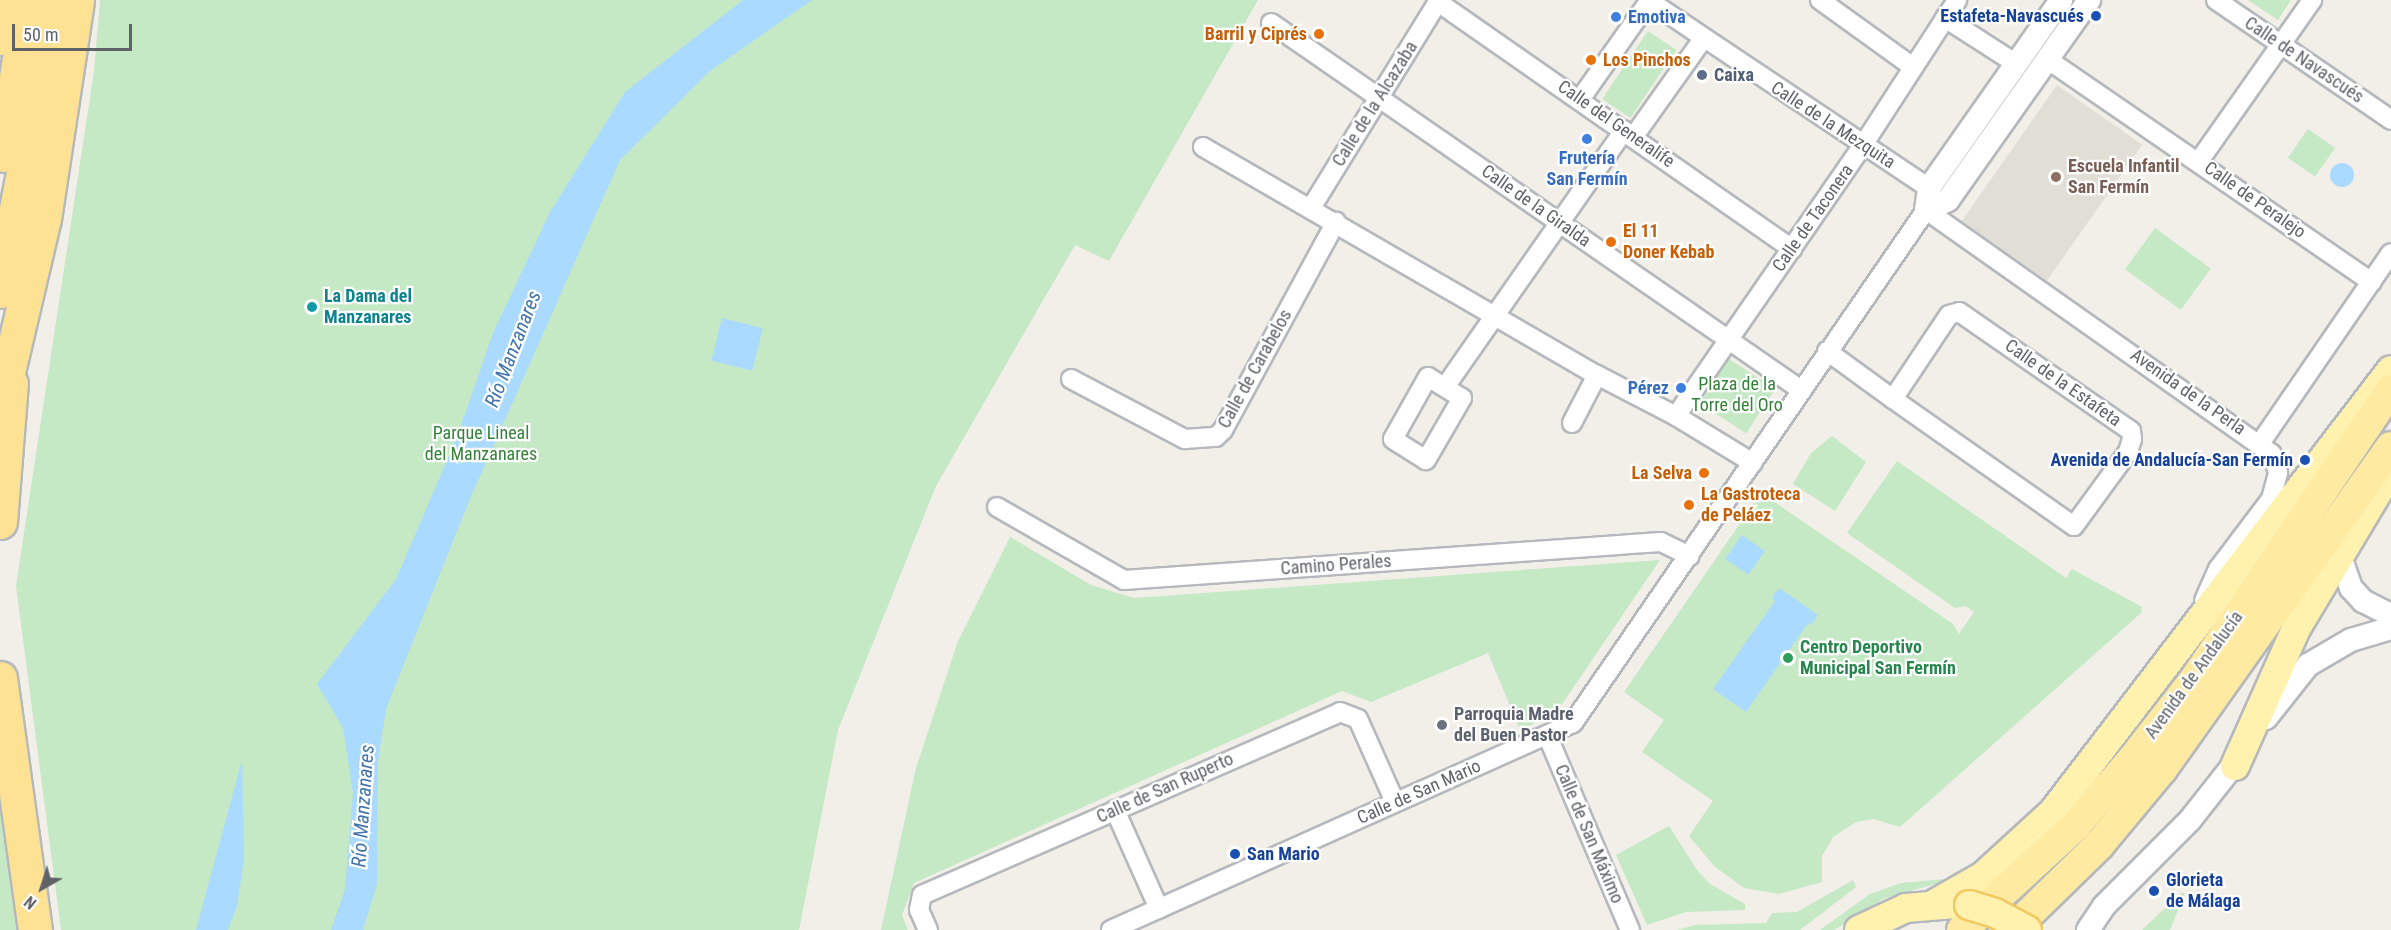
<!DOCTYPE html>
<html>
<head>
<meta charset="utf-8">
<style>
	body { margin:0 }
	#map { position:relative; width:2391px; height:930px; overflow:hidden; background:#f1efe8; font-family:"Roboto Condensed",sans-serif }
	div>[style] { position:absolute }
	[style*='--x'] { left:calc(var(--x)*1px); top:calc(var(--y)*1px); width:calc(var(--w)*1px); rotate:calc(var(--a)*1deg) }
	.education>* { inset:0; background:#e1ded6; transform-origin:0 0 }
	.green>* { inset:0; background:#c5e8c5; transform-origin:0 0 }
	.water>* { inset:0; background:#aadaff; transform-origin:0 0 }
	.round { border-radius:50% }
	.roads { filter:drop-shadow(2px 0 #b5b8bc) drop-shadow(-2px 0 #b5b8bc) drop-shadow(0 2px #b5b8bc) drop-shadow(0 -2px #b5b8bc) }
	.minor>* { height:18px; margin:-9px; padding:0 9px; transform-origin:9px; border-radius:9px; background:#fff }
	.tertiary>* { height:22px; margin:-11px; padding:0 11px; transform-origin:11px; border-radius:11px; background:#fff }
	.primary>* { height:28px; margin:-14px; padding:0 14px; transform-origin:14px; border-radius:14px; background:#fff2af }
	.trunk>* { height:30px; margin:-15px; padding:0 15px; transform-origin:15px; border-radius:15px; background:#feeaa1 }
	.motorway>* { height:33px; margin:-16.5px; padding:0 16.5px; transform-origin:16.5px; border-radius:16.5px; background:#fde293 }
	.bridges { filter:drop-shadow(2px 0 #f2c960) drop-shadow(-2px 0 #f2c960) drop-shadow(0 2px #f2c960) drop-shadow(0 -2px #f2c960) }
	.primary-bridge>* { height:28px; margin:-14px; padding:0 14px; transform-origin:14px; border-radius:14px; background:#fff2af }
	.dots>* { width:16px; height:16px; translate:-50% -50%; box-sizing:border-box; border:3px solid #fff; border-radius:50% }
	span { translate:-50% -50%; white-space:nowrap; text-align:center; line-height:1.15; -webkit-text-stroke:4.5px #fff; paint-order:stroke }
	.transit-label { font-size:18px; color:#164399; font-weight:700 }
	.right { translate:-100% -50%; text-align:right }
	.left { translate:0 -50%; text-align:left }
	.shop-label { font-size:18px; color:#366cbe; font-weight:700 }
	.food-label { font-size:18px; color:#c56008; font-weight:700 }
	.street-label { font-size:18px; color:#5f6368 }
	.service-label { font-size:18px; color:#4e5e75; font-weight:700 }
	.education-label { font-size:18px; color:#785e54; font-weight:700 }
	.culture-label { font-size:18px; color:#0d838f; font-weight:700 }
	.park-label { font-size:18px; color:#348238 }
	.leisure-label { font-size:18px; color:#27864d; font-weight:700 }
	.worship-label { font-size:18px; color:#5b616d; font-weight:700 }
	.water-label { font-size:20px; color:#4174aa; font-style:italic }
	.north { position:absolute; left:12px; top:858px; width:60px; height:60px; -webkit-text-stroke:4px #fff; paint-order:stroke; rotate:219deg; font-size:16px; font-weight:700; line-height:24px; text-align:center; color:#5f6368 }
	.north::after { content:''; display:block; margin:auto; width:21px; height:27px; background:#5f6368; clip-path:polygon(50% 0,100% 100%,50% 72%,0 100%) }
	.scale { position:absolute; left:12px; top:24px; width:120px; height:27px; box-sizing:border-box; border:3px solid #5f6368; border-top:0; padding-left:8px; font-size:18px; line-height:21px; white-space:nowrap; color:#5f6368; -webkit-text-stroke:4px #fff; paint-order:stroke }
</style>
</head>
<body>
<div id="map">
	<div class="education">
		<i style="left:2057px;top:85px;width:104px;height:166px;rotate:35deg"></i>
	</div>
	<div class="green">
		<i style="clip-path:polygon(100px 0,1258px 0,1109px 261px,1075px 245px,936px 486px,838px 730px,799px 930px,61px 930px,16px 586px,94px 71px)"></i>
		<i style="clip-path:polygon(2248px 0,2291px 0,2278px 20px)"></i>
		<i style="left:1648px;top:31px;width:34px;height:82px;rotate:34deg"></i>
		<i style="left:2308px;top:129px;width:33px;height:35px;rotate:35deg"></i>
		<i style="left:2155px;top:228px;width:69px;height:51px;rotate:36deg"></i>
		<i style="left:1729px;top:359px;width:55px;height:53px;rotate:33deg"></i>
		<i style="clip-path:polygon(1832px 436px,1866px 462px,1835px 511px,1793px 484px,1811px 453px)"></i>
		<i style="clip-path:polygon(1897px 461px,2066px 578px,2072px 569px,2142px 607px,2141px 613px,1900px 827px,1874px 819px,1856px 822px,1833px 837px,1822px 856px,1822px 882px,1779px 894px,1744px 888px,1714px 866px,1689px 836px,1713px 801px,1642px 752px,1664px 720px,1624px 692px,1761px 493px,1953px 624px,1959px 634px,1974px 612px,1966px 606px,1955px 608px,1847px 533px)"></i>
		<i style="clip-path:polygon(1010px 537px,1091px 585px,1134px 598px,1660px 560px,1556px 713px,1520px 730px,1488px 653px,1371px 702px,1342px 691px,914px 883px,902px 915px,908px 930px,881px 930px,916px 768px,958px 641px)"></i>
		<i style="clip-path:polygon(0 791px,23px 930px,0 930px)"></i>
		<i style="clip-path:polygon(1669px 826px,1697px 870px,1710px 884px,1745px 904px,1745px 910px,1686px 912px,1647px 925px,1616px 855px)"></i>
		<i style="clip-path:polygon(1957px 878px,1885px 898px,1834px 930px,1820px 930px,1870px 894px,1901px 883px)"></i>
		<i style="clip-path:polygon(1853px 880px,1856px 887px,1800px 930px,1677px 930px,1695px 925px,1766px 923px,1772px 913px,1797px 912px)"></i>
		<i style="clip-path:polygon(2181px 893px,2185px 893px,2170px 930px,2142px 930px)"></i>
	</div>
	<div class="water">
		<i style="clip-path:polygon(743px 0,812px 0,710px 71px,620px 160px,469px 501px,386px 709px,378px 761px,377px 884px,363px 930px,331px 930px,345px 889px,353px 793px,343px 728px,317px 684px,396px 579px,457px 437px,493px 333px,550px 212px,625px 92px)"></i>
		<i class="round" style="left:2330px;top:163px;width:24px;height:24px"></i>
		<i style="left:722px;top:318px;width:42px;height:44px;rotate:14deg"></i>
		<i style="left:1742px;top:535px;width:28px;height:29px;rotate:35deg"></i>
		<i style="clip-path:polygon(1779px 588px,1818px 615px,1811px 625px,1808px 623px,1746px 712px,1713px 689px,1775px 601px,1772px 598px)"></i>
		<i style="clip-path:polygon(242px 760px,244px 859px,237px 906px,228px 930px,196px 930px)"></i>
	</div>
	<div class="roads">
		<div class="minor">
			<i style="--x:1648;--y:0;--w:338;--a:33.8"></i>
			<i style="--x:1820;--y:0;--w:115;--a:35.8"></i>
			<i style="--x:2216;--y:0;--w:212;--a:34.4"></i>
			<i style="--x:1438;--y:2;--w:432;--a:34.9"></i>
			<i style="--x:1945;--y:18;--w:83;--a:32.7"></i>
			<i style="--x:1271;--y:23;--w:645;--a:34.7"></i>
			<i style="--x:2047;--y:59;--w:394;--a:34.5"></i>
			<i style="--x:1581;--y:98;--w:120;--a:-54.9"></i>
			<i style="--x:1634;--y:136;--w:119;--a:-54.6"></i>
			<i style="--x:1203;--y:147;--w:455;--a:30.1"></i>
			<i style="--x:1597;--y:375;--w:89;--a:27.4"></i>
			<i style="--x:1676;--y:416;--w:90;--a:31.4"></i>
			<i style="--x:2199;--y:161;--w:197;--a:-54.9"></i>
			<i style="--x:1311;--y:208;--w:244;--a:-58.4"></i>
			<i style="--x:1827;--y:351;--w:82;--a:36"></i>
			<i style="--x:1893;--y:399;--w:221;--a:35.1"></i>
			<i style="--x:2074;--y:526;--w:92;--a:-53.9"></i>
			<i style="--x:2128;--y:452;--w:14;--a:-73"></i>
			<i style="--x:2132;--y:439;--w:8;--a:-97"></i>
			<i style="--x:2131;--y:431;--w:209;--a:-145.3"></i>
			<i style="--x:1959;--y:312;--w:10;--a:163"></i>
			<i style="--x:1949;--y:315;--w:101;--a:123.7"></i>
			<i style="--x:1428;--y:377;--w:40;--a:32"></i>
			<i style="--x:1462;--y:398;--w:72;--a:120.1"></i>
			<i style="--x:1426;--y:460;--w:39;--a:-148"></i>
			<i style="--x:1393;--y:439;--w:71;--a:-60.6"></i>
			<i style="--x:1071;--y:379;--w:129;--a:27.8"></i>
			<i style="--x:1185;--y:439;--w:31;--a:-4"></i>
			<i style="--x:1216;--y:437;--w:10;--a:-45"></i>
			<i style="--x:1223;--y:430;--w:237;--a:-61.5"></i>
			<i style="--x:1445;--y:387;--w:313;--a:-55.1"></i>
			<i style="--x:1676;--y:416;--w:329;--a:-55.4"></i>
			<i style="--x:1863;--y:145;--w:173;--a:-57"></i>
			<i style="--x:1572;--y:423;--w:54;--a:-62.5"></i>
			<i style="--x:2261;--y:442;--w:229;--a:-55.5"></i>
			<i style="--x:997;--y:507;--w:146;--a:29.9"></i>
			<i style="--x:1124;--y:580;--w:538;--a:-4.05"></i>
			<i style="--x:1661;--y:542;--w:32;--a:26"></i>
			<i style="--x:1548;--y:737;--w:210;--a:67"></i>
			<i style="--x:1115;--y:810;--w:108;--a:66"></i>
			<i style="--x:928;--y:930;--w:22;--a:-114"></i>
			<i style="--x:919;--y:910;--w:15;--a:-79"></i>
			<i style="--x:922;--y:895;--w:456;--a:-23.6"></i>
			<i style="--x:1340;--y:712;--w:19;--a:21"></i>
			<i style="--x:1358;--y:719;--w:91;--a:66"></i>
			<i style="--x:1111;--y:930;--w:506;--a:-24.13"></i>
			<i style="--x:1573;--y:723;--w:623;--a:-55.47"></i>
			<i style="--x:1926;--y:210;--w:423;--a:35.2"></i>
			<i style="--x:2272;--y:454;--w:20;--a:72"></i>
			<i style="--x:2278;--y:473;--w:27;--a:105"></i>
			<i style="--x:2271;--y:499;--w:88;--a:127.1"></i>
			<i style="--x:2218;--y:569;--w:34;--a:114"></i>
		</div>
		<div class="tertiary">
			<i style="--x:1926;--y:210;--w:24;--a:-24"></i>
			<i style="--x:1948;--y:200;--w:245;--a:-54.8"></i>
			<i style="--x:1926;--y:210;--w:22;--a:-82"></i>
			<i style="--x:1929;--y:188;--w:230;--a:-54.9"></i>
			<i style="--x:2340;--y:556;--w:34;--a:71"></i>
			<i style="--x:2351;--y:588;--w:18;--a:47"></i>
			<i style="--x:2363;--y:601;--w:31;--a:27"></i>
			<i style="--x:2266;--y:718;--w:68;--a:-51.6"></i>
			<i style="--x:2308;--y:665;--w:50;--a:-30.2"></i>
			<i style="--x:2351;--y:640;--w:42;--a:-16.7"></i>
			<i style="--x:2088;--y:930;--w:29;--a:-56"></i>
			<i style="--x:2104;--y:906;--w:122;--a:-45"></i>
			<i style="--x:2190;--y:820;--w:85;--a:-51.7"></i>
		</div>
		<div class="primary">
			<i style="--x:2235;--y:766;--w:152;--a:-66"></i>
			<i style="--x:2297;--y:627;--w:183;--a:-59.1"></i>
			<i style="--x:1936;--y:903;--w:54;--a:-29.9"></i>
			<i style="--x:1983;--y:876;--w:95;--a:-42.4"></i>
			<i style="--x:2053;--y:812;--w:556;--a:-52.59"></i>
			<i style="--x:1859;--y:930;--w:52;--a:-25.1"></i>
			<i style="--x:1906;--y:908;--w:49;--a:-4.7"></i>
		</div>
		<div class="trunk">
			<i style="--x:1962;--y:930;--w:155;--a:-42.6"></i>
			<i style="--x:2076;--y:825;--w:86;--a:-49.3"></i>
			<i style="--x:2132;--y:760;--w:103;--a:-52.1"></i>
			<i style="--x:2195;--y:679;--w:349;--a:-55.9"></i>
			<i style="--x:2012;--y:930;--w:122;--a:-44.3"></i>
			<i style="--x:2099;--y:845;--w:99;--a:-50.3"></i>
			<i style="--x:2162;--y:769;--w:395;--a:-54.6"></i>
		</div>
		<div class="motorway">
			<i style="--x:0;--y:38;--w:38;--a:-84"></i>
			<i style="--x:4;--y:155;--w:157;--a:-81.2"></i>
			<i style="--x:0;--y:291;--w:183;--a:-79"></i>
			<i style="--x:35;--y:111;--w:112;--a:-81.3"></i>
			<i style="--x:0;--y:406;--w:192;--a:-76.8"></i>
			<i style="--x:44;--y:219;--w:221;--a:-81.4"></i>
			<i style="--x:0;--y:522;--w:139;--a:-85.5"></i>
			<i style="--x:0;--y:678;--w:254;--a:82.1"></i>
		</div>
	</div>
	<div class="bridges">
		<div class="primary-bridge">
			<i style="--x:1969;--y:905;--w:27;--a:17"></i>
			<i style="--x:1995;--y:913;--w:36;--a:28"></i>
		</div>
	</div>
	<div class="dots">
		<i style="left:2096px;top:16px;background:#1a4fb4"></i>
		<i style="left:1616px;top:17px;background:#3f7fe0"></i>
		<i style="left:1319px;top:34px;background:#e8710a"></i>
		<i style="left:1591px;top:60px;background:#e8710a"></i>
		<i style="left:1702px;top:75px;background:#5c6f8a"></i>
		<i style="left:1587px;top:139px;background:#3f7fe0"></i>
		<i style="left:2056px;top:177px;background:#8d6e63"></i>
		<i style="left:1611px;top:242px;background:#e8710a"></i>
		<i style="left:312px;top:307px;background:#0f9aa8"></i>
		<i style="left:1681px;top:388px;background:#3f7fe0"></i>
		<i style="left:2305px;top:460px;background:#1a4fb4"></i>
		<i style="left:1704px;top:473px;background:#e8710a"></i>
		<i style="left:1689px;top:505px;background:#e8710a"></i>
		<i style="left:1788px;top:658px;background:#2e9e5b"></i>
		<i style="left:1442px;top:725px;background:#6b7280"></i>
		<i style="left:1235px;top:854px;background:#1a4fb4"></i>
		<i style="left:2154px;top:891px;background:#1a4fb4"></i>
	</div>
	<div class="transit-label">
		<span class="right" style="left:2084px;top:16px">Estafeta-Navascués</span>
		<span class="right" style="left:2293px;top:460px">Avenida de Andalucía-San Fermín</span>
		<span class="left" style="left:1247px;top:854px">San Mario</span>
		<span class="left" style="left:2166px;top:891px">Glorieta<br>de Málaga</span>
	</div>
	<div class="shop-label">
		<span class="left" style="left:1628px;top:17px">Emotiva</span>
		<span style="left:1587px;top:169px">Frutería<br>San Fermín</span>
		<span class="right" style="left:1669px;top:388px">Pérez</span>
	</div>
	<div class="food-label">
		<span class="right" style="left:1307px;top:34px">Barril y Ciprés</span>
		<span class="left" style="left:1603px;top:60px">Los Pinchos</span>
		<span class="left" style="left:1623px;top:242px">El 11<br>Doner Kebab</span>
		<span class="right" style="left:1692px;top:473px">La Selva</span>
		<span class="left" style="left:1701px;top:505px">La Gastroteca<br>de Peláez</span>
	</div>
	<div class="street-label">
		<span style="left:2304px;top:60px;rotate:34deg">Calle de Navascués</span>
		<span style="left:1375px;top:104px;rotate:-58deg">Calle de la Alcazaba</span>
		<span style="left:1616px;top:124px;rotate:35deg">Calle del Generalife</span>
		<span style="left:1833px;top:125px;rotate:33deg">Calle de la Mezquita</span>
		<span style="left:2255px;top:200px;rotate:35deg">Calle de Peralejo</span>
		<span style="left:1536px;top:206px;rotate:35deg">Calle de la Giralda</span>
		<span style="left:1813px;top:218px;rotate:-55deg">Calle de Taconera</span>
		<span style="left:1255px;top:369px;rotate:-61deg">Calle de Carabelos</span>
		<span style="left:2063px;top:383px;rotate:35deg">Calle de la Estafeta</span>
		<span style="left:2188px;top:392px;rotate:35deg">Avenida de la Perla</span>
		<span style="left:1336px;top:565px;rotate:-4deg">Camino Perales</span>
		<span style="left:2194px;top:675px;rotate:-54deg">Avenida de Andalucía</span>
		<span style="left:1165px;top:788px;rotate:-24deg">Calle de San Ruperto</span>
		<span style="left:1419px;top:792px;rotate:-24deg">Calle de San Mario</span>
		<span style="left:1589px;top:834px;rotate:67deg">Calle de San Máximo</span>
	</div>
	<div class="service-label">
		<span class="left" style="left:1714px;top:75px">Caixa</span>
	</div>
	<div class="education-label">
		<span class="left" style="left:2068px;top:177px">Escuela Infantil<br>San Fermín</span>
	</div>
	<div class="culture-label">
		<span class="left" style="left:324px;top:307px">La Dama del<br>Manzanares</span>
	</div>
	<div class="park-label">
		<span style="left:1737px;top:395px">Plaza de la<br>Torre del Oro</span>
		<span style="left:481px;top:444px">Parque Lineal<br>del Manzanares</span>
	</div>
	<div class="leisure-label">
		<span class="left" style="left:1800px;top:658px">Centro Deportivo<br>Municipal San Fermín</span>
	</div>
	<div class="worship-label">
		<span class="left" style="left:1454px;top:725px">Parroquia Madre<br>del Buen Pastor</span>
	</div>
	<div class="water-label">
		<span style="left:513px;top:349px;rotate:-69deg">Río Manzanares</span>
		<span style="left:363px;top:806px;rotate:-86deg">Río Manzanares</span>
	</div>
	<div class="north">N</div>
	<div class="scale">50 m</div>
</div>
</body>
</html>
